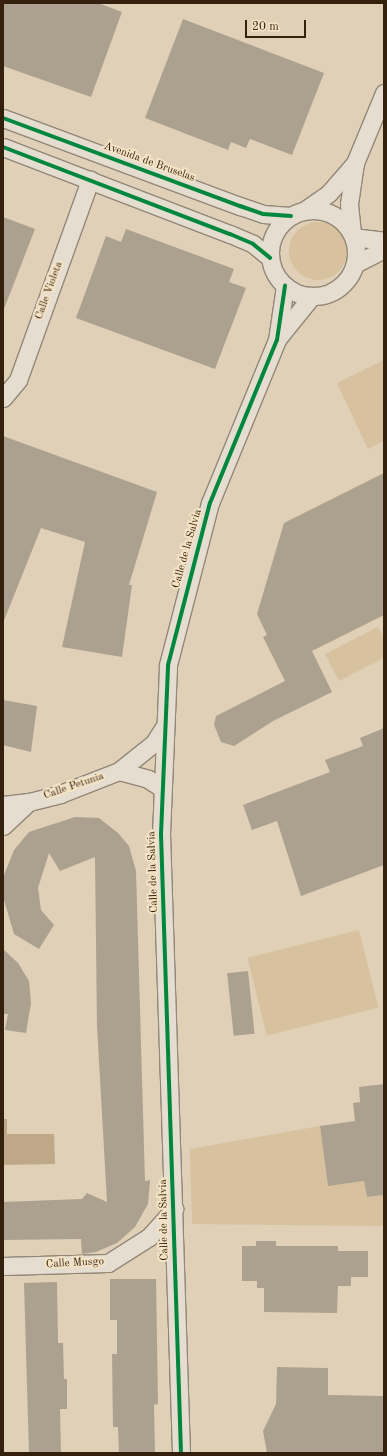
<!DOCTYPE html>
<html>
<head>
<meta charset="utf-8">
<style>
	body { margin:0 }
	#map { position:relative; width:387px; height:1456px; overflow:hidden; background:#dfd0b7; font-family:"Old Standard TT",serif }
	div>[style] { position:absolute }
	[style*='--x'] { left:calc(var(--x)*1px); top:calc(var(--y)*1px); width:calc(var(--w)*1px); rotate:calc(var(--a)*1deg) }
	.green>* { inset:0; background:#d7c19f; transform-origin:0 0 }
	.round { border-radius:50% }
	.water>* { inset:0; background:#bea887 }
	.building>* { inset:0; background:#aca18f; transform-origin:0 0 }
	.roads { filter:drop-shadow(1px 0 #928777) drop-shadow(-1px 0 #928777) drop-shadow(0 1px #928777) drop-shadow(0 -1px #928777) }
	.minor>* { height:17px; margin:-8.5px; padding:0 8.5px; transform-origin:8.5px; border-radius:8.5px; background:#e4ddd0 }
	.minor>.ring { margin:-8.5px; padding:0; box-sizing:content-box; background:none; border:17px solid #e4ddd0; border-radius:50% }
	.cycleway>* { height:4px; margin:-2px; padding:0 2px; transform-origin:2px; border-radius:2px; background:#00873e }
	span { translate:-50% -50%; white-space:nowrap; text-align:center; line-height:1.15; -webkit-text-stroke:4px #f5e3c5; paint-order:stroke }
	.street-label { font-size:11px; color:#34200c }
	.frame { position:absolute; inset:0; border:4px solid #34200c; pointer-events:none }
	.scale { position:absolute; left:245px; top:20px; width:61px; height:18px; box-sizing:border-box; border:2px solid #34200c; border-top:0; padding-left:5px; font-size:12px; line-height:14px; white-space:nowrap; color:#34200c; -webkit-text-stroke:3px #f5e3c5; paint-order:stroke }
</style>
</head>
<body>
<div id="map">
	<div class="green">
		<i class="round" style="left:289px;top:222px;width:58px;height:58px"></i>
		<i style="clip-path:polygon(384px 360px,384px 441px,368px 449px,337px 383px)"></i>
		<i style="clip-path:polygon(378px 627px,384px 638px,384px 658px,339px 681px,325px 654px)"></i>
		<i style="left:359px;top:930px;width:80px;height:115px;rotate:76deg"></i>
		<i style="clip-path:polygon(320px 1126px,328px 1186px,364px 1181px,367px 1197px,384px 1195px,384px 1226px,192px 1224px,190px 1149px)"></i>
	</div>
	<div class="water">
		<i style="clip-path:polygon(3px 1119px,7px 1119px,7px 1134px,54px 1134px,55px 1164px,3px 1165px)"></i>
	</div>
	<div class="building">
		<i style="clip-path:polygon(3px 3px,98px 3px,122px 12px,91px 97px,3px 66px)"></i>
		<i style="clip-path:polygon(183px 19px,324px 73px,292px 155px,250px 139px,246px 148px,231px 142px,228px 150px,145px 118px)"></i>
		<i style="clip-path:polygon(3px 217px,35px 229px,4px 309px,3px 309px)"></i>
		<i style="clip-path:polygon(126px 229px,234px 269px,229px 282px,246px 288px,215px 369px,76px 318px,106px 236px,121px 242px)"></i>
		<i style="clip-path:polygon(3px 436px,157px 492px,129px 585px,132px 585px,122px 657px,62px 647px,85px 542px,41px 528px,3px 623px)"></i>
		<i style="clip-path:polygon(384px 473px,384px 615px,312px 651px,332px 692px,273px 721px,234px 746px,221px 742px,214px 725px,216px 716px,285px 681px,263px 637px,267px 635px,257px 614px,284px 523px)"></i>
		<i style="clip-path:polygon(3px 700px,37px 706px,31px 752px,3px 745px)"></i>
		<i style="clip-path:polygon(384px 728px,384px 865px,301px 896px,277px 821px,252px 830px,243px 805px,330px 772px,325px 760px,363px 746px,360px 738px)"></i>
		<i style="clip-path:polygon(75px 817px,99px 818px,118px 833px,129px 846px,136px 871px,145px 1181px,150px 1180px,148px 1204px,135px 1227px,117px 1243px,96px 1252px,82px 1254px,81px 1239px,3px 1240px,3px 1202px,82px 1199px,87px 1193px,107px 1202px,97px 1026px,95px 857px,60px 871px,49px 853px,38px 888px,41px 910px,54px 925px,39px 949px,14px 934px,4px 900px,4px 875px,14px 850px,29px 832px)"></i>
		<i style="clip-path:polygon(3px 949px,18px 963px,29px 981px,31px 1003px,26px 1033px,5px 1030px,8px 1014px,3px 1014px)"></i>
		<i style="left:248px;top:971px;width:63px;height:21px;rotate:84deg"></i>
		<i style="clip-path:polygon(384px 1084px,384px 1195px,367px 1197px,364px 1181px,328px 1186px,320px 1126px,355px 1121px,353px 1103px,360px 1102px,359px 1087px)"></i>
		<i style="clip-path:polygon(256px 1241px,276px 1241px,276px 1246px,338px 1246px,338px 1251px,368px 1251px,368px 1277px,351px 1277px,351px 1286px,338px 1286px,337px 1313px,264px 1312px,264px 1288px,257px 1288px,257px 1281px,242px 1281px,242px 1246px,256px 1246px)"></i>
		<i style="clip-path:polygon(110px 1279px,156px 1279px,158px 1404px,154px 1405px,155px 1453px,119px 1453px,118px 1427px,113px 1427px,112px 1354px,117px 1354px,117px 1320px,110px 1320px)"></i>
		<i style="clip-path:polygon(57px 1282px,58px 1343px,63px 1343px,64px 1379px,67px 1379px,67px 1409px,60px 1409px,61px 1453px,29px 1453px,24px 1283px)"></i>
		<i style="clip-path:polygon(277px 1367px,328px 1368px,328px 1395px,384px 1396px,384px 1453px,267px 1453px,263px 1431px,276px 1404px)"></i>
	</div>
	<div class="roads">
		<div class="minor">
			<i style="--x:3;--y:118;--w:253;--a:20.4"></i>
			<i style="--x:240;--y:206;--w:24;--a:19"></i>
			<i style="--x:263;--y:214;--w:28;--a:4"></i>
			<i style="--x:3;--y:147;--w:243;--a:21"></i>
			<i style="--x:230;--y:234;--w:25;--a:23"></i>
			<i style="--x:253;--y:244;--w:22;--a:39"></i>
			<i style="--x:305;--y:210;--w:29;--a:-35"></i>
			<i style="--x:329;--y:193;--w:40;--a:-49"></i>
			<i class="ring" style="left:270px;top:210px;width:69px;height:69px"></i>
			<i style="--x:352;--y:233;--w:29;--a:-96"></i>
			<i style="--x:349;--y:204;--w:41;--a:-81.7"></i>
			<i style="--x:355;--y:163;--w:76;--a:-67.5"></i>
			<i style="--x:353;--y:237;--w:31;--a:7"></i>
			<i style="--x:355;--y:264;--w:33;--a:-27"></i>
			<i style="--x:278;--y:338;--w:54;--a:-51"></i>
			<i style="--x:3;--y:398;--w:23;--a:-50"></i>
			<i style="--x:18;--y:380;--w:213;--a:-70.2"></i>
			<i style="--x:119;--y:771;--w:30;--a:15"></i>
			<i style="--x:148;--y:779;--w:17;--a:33"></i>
			<i style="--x:3;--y:805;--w:26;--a:-7"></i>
			<i style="--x:29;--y:802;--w:32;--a:-14"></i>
			<i style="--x:60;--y:794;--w:63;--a:-21.3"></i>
			<i style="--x:119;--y:771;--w:45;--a:-38.7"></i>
			<i style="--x:154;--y:743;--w:19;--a:-58"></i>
			<i style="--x:3;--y:826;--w:35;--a:-43"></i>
			<i style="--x:3;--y:1266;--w:105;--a:-1.6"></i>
			<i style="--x:108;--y:1263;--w:49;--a:-32.4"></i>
			<i style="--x:149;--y:1237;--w:38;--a:-48"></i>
			<i style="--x:181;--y:1453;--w:619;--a:-91.85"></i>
			<i style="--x:161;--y:834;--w:169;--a:-87.6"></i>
			<i style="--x:168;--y:665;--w:167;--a:-75.5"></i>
			<i style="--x:210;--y:503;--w:176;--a:-67.7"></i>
			<i style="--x:277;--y:340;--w:55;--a:-81.6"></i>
		</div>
	</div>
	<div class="cycleway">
		<i style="--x:3;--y:118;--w:253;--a:20.4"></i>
		<i style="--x:240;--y:206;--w:24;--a:19"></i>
		<i style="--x:263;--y:214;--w:28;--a:4"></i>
		<i style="--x:3;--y:147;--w:243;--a:21"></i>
		<i style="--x:230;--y:234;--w:25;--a:23"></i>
		<i style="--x:253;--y:244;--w:22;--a:39"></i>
		<i style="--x:181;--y:1453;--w:619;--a:-91.85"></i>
		<i style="--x:161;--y:834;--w:169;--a:-87.6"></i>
		<i style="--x:168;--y:665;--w:167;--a:-75.5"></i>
		<i style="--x:210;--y:503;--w:176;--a:-67.7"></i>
		<i style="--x:277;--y:340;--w:55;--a:-81.6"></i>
	</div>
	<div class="street-label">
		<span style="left:149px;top:163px;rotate:20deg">Avenida de Bruselas</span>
		<span style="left:50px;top:291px;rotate:-70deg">Calle Violeta</span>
		<span style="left:188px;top:549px;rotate:-74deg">Calle de la Salvia</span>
		<span style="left:74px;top:787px;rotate:-19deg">Calle Petunia</span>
		<span style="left:154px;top:872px;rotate:-92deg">Calle de la Salvia</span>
		<span style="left:165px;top:1220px;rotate:-91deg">Calle de la Salvia</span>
		<span style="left:75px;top:1264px;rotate:-3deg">Calle Musgo</span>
	</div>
	<div class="frame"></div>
	<div class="scale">20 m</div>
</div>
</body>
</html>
